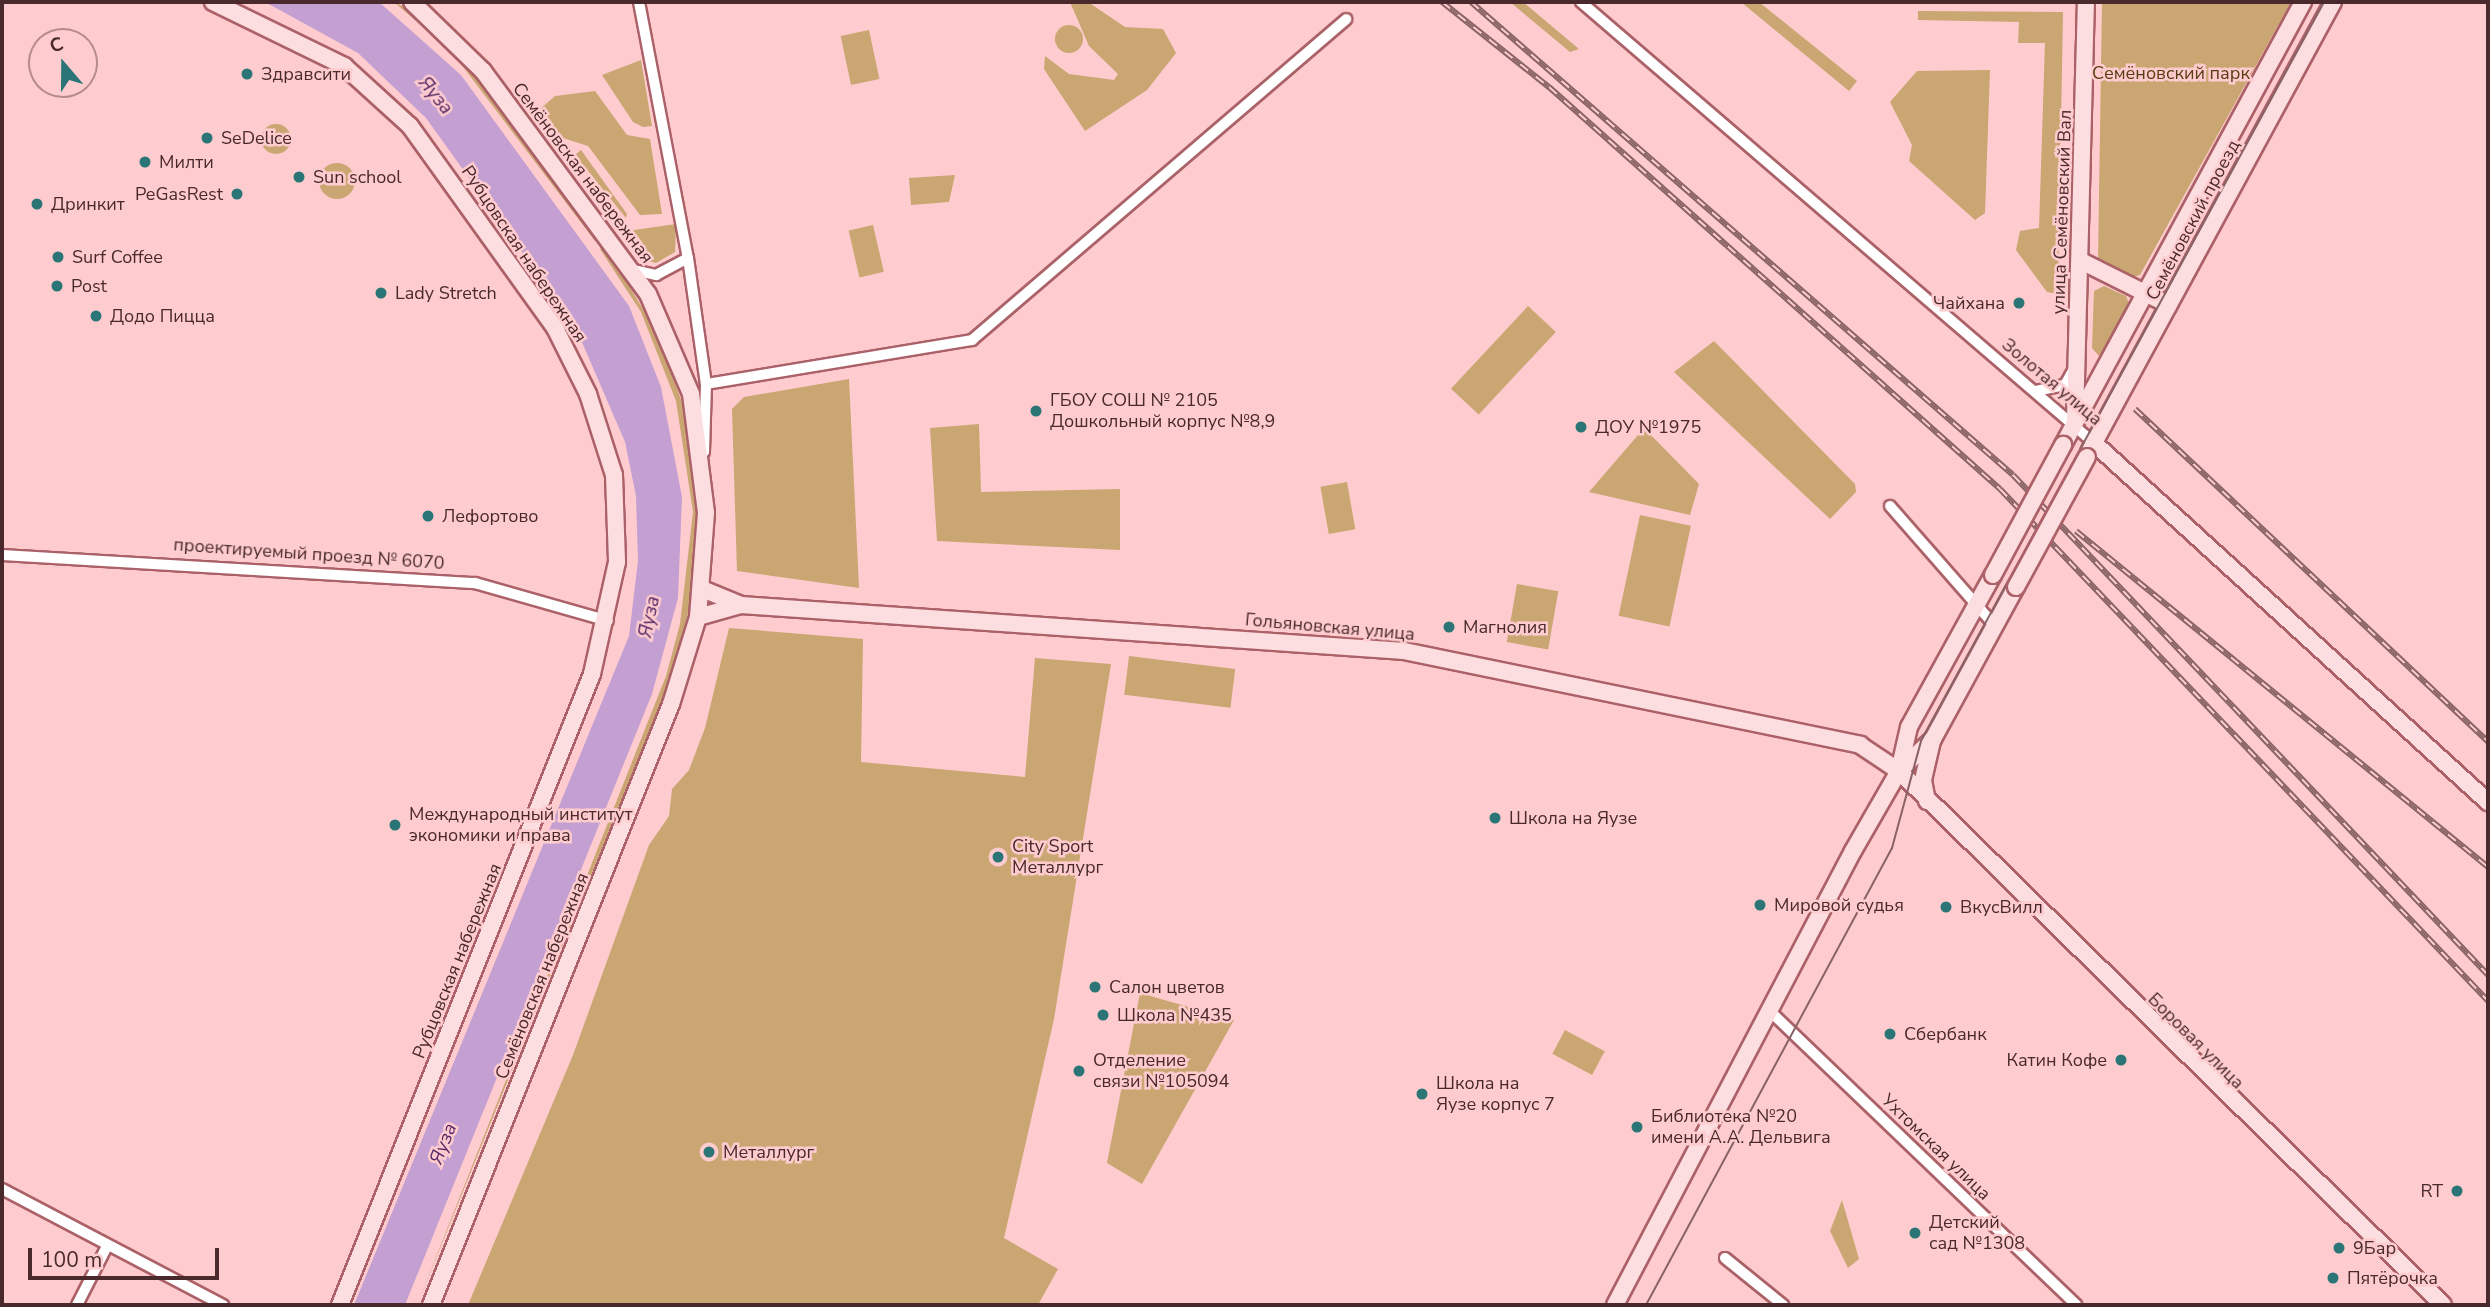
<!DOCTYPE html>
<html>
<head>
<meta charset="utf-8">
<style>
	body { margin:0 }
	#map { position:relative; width:2490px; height:1307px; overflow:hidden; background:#feccce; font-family:"Nunito Sans",sans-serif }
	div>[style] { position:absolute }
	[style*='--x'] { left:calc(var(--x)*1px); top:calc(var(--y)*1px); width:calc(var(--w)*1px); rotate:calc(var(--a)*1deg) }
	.green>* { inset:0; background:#caa673; transform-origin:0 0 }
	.round { border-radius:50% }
	.water>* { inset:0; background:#c39fd2 }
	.roads { filter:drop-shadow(2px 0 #ab6167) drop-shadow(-2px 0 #ab6167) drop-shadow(0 2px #ab6167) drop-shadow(0 -2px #ab6167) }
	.street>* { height:10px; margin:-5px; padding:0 5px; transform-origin:5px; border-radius:5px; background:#fff }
	.secondary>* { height:16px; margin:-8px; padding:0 8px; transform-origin:8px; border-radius:8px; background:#fddee0 }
	.tram>* { height:2px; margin:-1px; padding:0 1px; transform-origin:1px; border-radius:1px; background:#896366 }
	.rail>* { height:6px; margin-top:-3px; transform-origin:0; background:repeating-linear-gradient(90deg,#feccce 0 10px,#896366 0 20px); box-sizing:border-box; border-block:2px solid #896366 }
	.bridges { filter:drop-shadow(2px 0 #ab6167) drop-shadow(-2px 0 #ab6167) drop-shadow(0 2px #ab6167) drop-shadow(0 -2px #ab6167) }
	.secondary-bridge>* { height:16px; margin:-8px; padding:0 8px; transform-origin:8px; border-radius:8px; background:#fddee0 }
	.dots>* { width:19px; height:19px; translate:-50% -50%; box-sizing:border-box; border:4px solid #feccce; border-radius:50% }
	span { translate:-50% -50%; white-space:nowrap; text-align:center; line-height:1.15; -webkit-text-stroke:5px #feccce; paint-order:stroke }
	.park-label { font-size:18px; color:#573d13 }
	.poi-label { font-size:18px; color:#49292c }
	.left { translate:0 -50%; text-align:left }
	.right { translate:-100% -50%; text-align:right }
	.street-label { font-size:18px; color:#49292c }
	.water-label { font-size:19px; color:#542766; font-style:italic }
	.frame { position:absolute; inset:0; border:4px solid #49292c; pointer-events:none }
	.north { position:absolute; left:28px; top:28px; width:70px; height:70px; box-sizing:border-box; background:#feccce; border:2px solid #b68b8d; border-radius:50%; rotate:340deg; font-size:19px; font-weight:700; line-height:28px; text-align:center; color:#49292c }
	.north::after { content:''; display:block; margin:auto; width:24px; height:32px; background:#2b7576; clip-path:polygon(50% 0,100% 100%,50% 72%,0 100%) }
	.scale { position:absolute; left:28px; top:1248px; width:191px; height:32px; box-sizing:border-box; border:4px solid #49292c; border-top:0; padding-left:9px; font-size:21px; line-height:24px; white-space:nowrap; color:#49292c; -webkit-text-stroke:5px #feccce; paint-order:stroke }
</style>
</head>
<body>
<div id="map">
	<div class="green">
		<i style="clip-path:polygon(394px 2px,421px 15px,459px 51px,599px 237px,595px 241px,451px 51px)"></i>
		<i style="clip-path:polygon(1070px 2px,1088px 2px,1125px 27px,1163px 29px,1176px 53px,1147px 90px,1085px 131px,1044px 69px,1045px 56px,1069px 74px,1114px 80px,1118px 74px,1089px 46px)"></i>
		<i style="clip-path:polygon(1510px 2px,1523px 2px,1579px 49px,1570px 52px)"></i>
		<i style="clip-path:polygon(1741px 2px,1759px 2px,1857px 81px,1849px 91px)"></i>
		<i style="clip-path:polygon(2102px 2px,2291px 2px,2140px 275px,2132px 277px,2098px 261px)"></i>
		<i style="clip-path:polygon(1918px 11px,2063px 12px,2058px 294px,2047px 292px,2016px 250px,2020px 231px,2039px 228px,2045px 43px,2018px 43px,2019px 22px,1918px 20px)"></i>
		<i class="round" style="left:1055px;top:25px;width:28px;height:28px"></i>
		<i style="left:869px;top:30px;width:50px;height:29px;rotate:78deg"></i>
		<i style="clip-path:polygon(641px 60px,652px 126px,643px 127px,633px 122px,602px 75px)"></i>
		<i style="clip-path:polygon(1990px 70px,1985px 213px,1975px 220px,1909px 161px,1912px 145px,1890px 102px,1917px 71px)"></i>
		<i style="clip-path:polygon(595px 91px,627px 135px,650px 139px,662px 214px,640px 215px,588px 146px,563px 138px,539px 110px,555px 96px)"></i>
		<i class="round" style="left:261px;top:124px;width:30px;height:30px"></i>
		<i style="clip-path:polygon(581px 150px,627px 214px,626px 218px,575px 155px)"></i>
		<i class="round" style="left:319px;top:163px;width:36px;height:36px"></i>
		<i style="clip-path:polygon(955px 175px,949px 202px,911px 205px,909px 178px)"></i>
		<i style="clip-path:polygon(676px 224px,675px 252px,656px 263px,641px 259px,620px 232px)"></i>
		<i style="left:873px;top:225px;width:48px;height:25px;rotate:77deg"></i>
		<i style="clip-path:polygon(605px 246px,655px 329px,683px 405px,699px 504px,689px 609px,672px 675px,417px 1305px,666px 676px,680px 624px,693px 512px,676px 401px,641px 312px,600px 249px)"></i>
		<i style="clip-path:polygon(2104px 286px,2126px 296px,2130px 306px,2099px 356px,2092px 348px,2094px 291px)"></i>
		<i style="left:1528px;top:306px;width:38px;height:113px;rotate:43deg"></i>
		<i style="clip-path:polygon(1714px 341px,1855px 484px,1856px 492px,1830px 519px,1674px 372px)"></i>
		<i style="clip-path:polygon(849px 379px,859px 588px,737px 571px,732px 409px,744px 397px)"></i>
		<i style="clip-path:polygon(979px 424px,981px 492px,1120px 489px,1120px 550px,937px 541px,930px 428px)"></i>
		<i style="clip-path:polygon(1644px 428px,1699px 484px,1690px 515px,1589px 492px)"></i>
		<i style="left:1347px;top:482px;width:48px;height:27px;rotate:80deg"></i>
		<i style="left:1640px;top:515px;width:52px;height:103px;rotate:12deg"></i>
		<i style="left:1517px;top:584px;width:42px;height:59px;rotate:10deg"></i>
		<i style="clip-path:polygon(729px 628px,863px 639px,861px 762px,1025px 777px,1035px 658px,1111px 664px,1054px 1019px,1004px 1238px,1058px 1269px,1038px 1305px,468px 1305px,573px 1055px,649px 845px,669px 816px,672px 789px,689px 770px,705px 728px)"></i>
		<i style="left:1129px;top:656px;width:107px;height:39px;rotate:7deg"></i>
		<i style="clip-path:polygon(1140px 993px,1234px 1020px,1142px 1184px,1107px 1163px)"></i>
		<i style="left:1565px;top:1030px;width:45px;height:27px;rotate:28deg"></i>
		<i style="clip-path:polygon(1842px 1200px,1859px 1259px,1848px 1268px,1830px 1231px)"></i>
	</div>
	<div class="water">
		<i style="clip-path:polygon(265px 2px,379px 2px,461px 75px,629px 306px,661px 387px,682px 497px,678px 598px,652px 694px,405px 1305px,354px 1305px,629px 636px,638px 561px,636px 496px,625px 442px,575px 326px,426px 118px,358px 53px)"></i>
	</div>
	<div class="roads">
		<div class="street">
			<i style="--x:639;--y:2;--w:261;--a:79.2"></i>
			<i style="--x:688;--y:258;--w:127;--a:81.9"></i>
			<i style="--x:706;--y:384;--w:68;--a:91.7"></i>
			<i style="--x:1581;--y:2;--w:676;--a:40.68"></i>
			<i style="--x:634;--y:270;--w:23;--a:13"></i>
			<i style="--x:656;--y:275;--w:36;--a:-28"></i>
			<i style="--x:706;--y:384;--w:270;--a:-9.4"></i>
			<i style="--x:972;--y:340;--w:493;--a:-40.6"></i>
			<i style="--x:2036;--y:391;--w:30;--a:-12"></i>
			<i style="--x:2065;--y:385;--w:18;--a:-61"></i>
			<i style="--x:1890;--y:506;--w:159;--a:48.8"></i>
			<i style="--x:2;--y:555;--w:474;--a:3.4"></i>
			<i style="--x:475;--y:583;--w:138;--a:15.9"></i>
			<i style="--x:1773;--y:1014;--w:420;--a:43.8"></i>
			<i style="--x:2;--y:1189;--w:250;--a:27.7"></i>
			<i style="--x:1725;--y:1258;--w:75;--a:39"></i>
			<i style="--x:77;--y:1305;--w:66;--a:-63"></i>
		</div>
		<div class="secondary">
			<i style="--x:213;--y:2;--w:146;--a:26"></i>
			<i style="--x:344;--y:66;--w:89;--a:42.3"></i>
			<i style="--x:410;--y:126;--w:249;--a:54.3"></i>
			<i style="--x:555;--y:328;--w:74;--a:63.4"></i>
			<i style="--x:588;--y:394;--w:85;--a:72.2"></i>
			<i style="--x:614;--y:475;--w:87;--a:88"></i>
			<i style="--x:617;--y:562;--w:115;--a:102.6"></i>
			<i style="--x:592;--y:674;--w:679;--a:111.77"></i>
			<i style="--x:412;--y:2;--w:99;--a:44.2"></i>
			<i style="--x:483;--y:71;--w:277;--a:53.5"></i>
			<i style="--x:648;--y:294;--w:109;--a:66.7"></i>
			<i style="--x:691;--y:394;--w:120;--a:82.8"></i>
			<i style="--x:706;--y:513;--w:104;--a:94.4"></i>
			<i style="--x:698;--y:617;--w:91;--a:107.2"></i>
			<i style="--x:671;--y:704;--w:647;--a:111.77"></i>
			<i style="--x:2081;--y:261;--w:98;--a:26.6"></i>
			<i style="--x:2075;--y:419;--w:417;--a:-88.5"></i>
			<i style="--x:2094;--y:443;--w:533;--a:42.34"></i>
			<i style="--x:2063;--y:445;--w:504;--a:-61.55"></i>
			<i style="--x:2089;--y:452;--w:512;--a:-61.53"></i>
			<i style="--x:702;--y:589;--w:42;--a:22.3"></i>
			<i style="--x:741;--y:605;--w:665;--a:3.97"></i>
			<i style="--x:1404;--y:651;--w:466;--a:11.6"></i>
			<i style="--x:1860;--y:745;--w:47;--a:33.7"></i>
			<i style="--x:1899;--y:771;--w:762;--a:44.47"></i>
			<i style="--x:698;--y:617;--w:45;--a:-15.6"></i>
			<i style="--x:1899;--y:771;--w:45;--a:-77.2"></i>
			<i style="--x:1909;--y:727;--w:174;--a:-61.1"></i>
			<i style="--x:1927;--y:801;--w:21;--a:-101"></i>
			<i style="--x:1923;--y:780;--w:39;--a:-77"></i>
			<i style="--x:1615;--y:1305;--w:513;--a:-62.34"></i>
			<i style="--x:1853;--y:851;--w:92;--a:-60.1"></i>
			<i style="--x:1899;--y:771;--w:47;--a:-43.3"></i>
			<i style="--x:1933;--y:739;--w:173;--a:-61.4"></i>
		</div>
	</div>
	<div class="tram">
		<i style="--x:1646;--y:1305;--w:519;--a:-61.71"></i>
		<i style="--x:1892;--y:848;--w:111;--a:-74.8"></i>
		<i style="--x:1921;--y:741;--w:842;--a:-61.39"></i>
	</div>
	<div class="rail">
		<i style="--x:1442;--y:2;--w:137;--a:38.5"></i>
		<i style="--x:1549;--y:87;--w:604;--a:41.71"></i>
		<i style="--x:2000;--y:489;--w:707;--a:46.37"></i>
		<i style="--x:1471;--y:2;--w:719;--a:41.11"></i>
		<i style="--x:2013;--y:475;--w:690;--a:46.47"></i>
		<i style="--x:2135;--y:409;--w:485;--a:43.3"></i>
		<i style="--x:2076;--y:531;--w:532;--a:39.2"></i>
	</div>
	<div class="bridges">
		<div class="secondary-bridge">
			<i style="--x:1993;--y:575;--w:148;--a:-61.7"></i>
			<i style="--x:2016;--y:587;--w:148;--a:-61.4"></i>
		</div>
	</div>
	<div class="dots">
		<i style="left:247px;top:74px;background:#2b7576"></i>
		<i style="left:207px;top:138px;background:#2b7576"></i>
		<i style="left:145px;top:162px;background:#2b7576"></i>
		<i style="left:299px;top:177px;background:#2b7576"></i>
		<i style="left:237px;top:194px;background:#2b7576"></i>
		<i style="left:37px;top:204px;background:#2b7576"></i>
		<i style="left:58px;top:257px;background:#2b7576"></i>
		<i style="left:57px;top:286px;background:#2b7576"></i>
		<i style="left:381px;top:293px;background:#2b7576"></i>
		<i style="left:2019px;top:303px;background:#2b7576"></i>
		<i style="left:96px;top:316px;background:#2b7576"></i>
		<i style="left:1036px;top:411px;background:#2b7576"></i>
		<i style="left:1581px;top:427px;background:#2b7576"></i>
		<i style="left:428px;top:516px;background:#2b7576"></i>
		<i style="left:1449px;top:627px;background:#2b7576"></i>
		<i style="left:1495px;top:818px;background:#2b7576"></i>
		<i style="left:395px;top:825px;background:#2b7576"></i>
		<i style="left:998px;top:857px;background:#2b7576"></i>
		<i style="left:1760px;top:905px;background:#2b7576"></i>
		<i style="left:1946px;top:907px;background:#2b7576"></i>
		<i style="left:1095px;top:987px;background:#2b7576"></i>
		<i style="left:1103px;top:1015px;background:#2b7576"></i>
		<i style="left:1890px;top:1034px;background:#2b7576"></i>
		<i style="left:2121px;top:1060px;background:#2b7576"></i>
		<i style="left:1079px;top:1071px;background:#2b7576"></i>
		<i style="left:1422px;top:1094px;background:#2b7576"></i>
		<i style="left:1637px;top:1127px;background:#2b7576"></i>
		<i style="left:709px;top:1152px;background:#2b7576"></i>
		<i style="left:2457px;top:1191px;background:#2b7576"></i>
		<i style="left:1915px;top:1233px;background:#2b7576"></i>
		<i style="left:2339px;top:1248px;background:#2b7576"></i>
		<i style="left:2333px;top:1278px;background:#2b7576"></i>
	</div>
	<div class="park-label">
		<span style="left:2171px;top:73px">Семёновский парк</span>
	</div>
	<div class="poi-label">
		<span class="left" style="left:261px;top:74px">Здравсити</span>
		<span class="left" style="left:221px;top:138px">SeDelice</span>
		<span class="left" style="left:159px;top:162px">Милти</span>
		<span class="left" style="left:313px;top:177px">Sun school</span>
		<span class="right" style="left:223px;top:194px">PeGasRest</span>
		<span class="left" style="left:51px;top:204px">Дринкит</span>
		<span class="left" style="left:72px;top:257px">Surf Coffee</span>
		<span class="left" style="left:71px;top:286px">Post</span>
		<span class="left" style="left:395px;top:293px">Lady Stretch</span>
		<span class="right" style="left:2005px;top:303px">Чайхана</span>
		<span class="left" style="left:110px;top:316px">Додо Пицца</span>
		<span class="left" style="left:1050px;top:411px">ГБОУ СОШ № 2105<br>Дошкольный корпус №8,9</span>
		<span class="left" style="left:1595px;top:427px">ДОУ №1975</span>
		<span class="left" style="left:442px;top:516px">Лефортово</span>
		<span class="left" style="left:1463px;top:627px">Магнолия</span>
		<span class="left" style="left:409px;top:825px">Международный институт<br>экономики и права</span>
		<span class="left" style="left:1509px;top:818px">Школа на Яузе</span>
		<span class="left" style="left:1012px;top:857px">City Sport<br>Металлург</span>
		<span class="left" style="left:1774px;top:905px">Мировой судья</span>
		<span class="left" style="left:1960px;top:907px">ВкусВилл</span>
		<span class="left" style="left:1109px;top:987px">Салон цветов</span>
		<span class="left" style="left:1117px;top:1015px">Школа №435</span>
		<span class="left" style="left:1904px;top:1034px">Сбербанк</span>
		<span class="right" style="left:2107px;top:1060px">Катин Кофе</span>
		<span class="left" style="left:1093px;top:1071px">Отделение<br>связи №105094</span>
		<span class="left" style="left:1436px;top:1094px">Школа на<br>Яузе корпус 7</span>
		<span class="left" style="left:1651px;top:1127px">Библиотека №20<br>имени А.А. Дельвига</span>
		<span class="left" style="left:723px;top:1152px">Металлург</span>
		<span class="right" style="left:2443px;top:1191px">RT</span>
		<span class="left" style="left:1929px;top:1233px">Детский<br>сад №1308</span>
		<span class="left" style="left:2353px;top:1248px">9Бар</span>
		<span class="left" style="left:2347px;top:1278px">Пятёрочка</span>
	</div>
	<div class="street-label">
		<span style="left:583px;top:173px;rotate:53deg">Семёновская набережная</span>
		<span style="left:2062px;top:212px;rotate:-88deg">улица Семёновский Вал</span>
		<span style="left:2193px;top:220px;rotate:-62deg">Семёновский проезд</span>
		<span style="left:524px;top:254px;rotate:56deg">Рубцовская набережная</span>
		<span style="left:2052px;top:382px;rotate:40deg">Золотая улица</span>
		<span style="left:309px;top:554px;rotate:4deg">проектируемый проезд № 6070</span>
		<span style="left:1330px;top:627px;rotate:5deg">Гольяновская улица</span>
		<span style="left:457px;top:961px;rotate:-68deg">Рубцовская набережная</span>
		<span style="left:542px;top:976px;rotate:-68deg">Семёновская набережная</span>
		<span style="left:2196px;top:1041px;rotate:45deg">Боровая улица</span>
		<span style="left:1936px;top:1147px;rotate:44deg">Ухтомская улица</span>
	</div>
	<div class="water-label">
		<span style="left:435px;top:96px;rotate:51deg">Яуза</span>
		<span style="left:650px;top:617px;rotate:-78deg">Яуза</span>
		<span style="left:444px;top:1144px;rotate:-68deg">Яуза</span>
	</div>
	<div class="frame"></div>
	<div class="north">С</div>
	<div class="scale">100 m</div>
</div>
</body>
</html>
